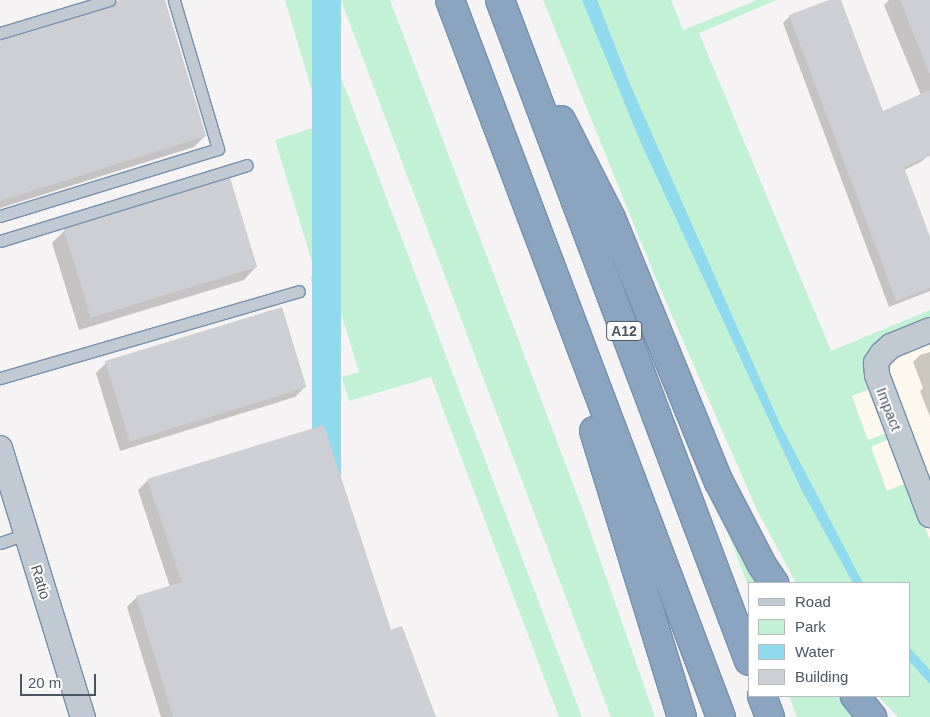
<!DOCTYPE html>
<html>
<head>
<meta charset="utf-8">
<style>
	body { margin:0 }
	#map { position:relative; width:930px; height:717px; overflow:hidden; background:#f5f3f3; font-family:Helvetica,sans-serif }
	div>[style] { position:absolute }
	[style*='--x'] { left:calc(var(--x)*1px); top:calc(var(--y)*1px); width:calc(var(--w)*1px); rotate:calc(var(--a)*1deg) }
	.commercial>* { inset:0; background:#fdf9ef }
	.green>* { inset:0; background:#c3f1d5 }
	.water>* { inset:0; background:#90daee; transform-origin:0 0 }
	.shadow>* { inset:0; background:#0003 }
	.building>* { inset:0; background:#cdcfd5; transform-origin:0 0 }
	.roads { filter:drop-shadow(1px 0 #7690ad) drop-shadow(-1px 0 #7690ad) drop-shadow(0 1px #7690ad) drop-shadow(0 -1px #7690ad) }
	.lane>* { height:11px; margin:-5.5px; padding:0 5.5px; transform-origin:5.5px; border-radius:5.5px; background:#c1cad2 }
	.street>* { height:24px; margin:-12px; padding:0 12px; transform-origin:12px; border-radius:12px; background:#c1cad2 }
	.highway>* { height:28px; margin:-14px; padding:0 14px; transform-origin:14px; border-radius:14px; background:#8ba5c1 }
	span { translate:-50% -50%; white-space:nowrap; text-align:center; line-height:1.15; -webkit-text-stroke:4px #fff; paint-order:stroke }
	.shield-label span { padding:1px 4px; background:#fff; border:1px solid; border-radius:4px; -webkit-text-stroke-width:0 }
	.shield-label { font-size:14px; color:#4a5661; font-weight:700 }
	.street-label { font-size:15px; color:#4a5661 }
	.legend { position:absolute; left:748px; top:582px; width:162px; height:115px; box-sizing:border-box; background:#fff; border:1px solid #b7bbc0; margin:0; padding:6px 9px; list-style:none; font-size:15px; color:#4a5661 }
	.legend li { display:flex; align-items:center; gap:10px; height:25px }
	.legend b { width:25px; border:1px solid #b7bbc0 }
	.scale { position:absolute; left:20px; top:674px; width:76px; height:22px; box-sizing:border-box; border:2px solid #4a5661; border-top:0; padding-left:6px; font-size:15px; line-height:18px; white-space:nowrap; color:#4a5661; -webkit-text-stroke:4px #fff; paint-order:stroke }
</style>
</head>
<body>
<div id="map">
	<div class="commercial">
		<i style="clip-path:polygon(930px 319px,930px 565px,882px 493px,842px 400px)"></i>
	</div>
	<div class="green">
		<i style="clip-path:polygon(285px 0,312px 0,582px 717px,559px 717px,431px 377px,349px 401px,342px 377px,359px 372px,334px 290px,316px 295px,310px 277px,316px 275px,275px 140px,322px 125px)"></i>
		<i style="clip-path:polygon(341px 0,390px 0,581px 505px,655px 717px,611px 717px)"></i>
		<i style="clip-path:polygon(543px 0,671px 0,683px 30px,757px 0,777px 0,699px 33px,831px 351px,930px 310px,930px 319px,889px 336px,870px 389px,852px 396px,868px 440px,887px 433px,889px 439px,871px 447px,887px 491px,906px 483px,930px 540px,930px 717px,898px 717px,878px 696px,909px 696px,909px 583px,796px 583px,756px 508px,654px 274px)"></i>
		<i style="clip-path:polygon(684px 418px,763px 583px,749px 583px,749px 588px)"></i>
		<i style="clip-path:polygon(789px 696px,841px 696px,860px 717px,797px 717px)"></i>
	</div>
	<div class="water">
		<i style="left:312px;top:0;width:29px;height:766px"></i>
		<i style="clip-path:polygon(582px 0,597px 0,630px 84px,780px 424px,863px 583px,853px 583px,801px 489px,641px 143px)"></i>
		<i style="clip-path:polygon(909px 647px,930px 670px,930px 684px,909px 661px)"></i>
	</div>
	<div class="shadow">
		<i style="clip-path:polygon(124px 0,164px 0,205px 136px,194px 147px,0 208px,0 43px,110px 9px)"></i>
		<i style="clip-path:polygon(833px 0,840px 0,882px 113px,928px 156px,921px 162px,904px 170px,930px 241px,930px 291px,889px 307px,783px 23px,790px 16px)"></i>
		<i style="clip-path:polygon(889px 0,930px 0,930px 91px,921px 95px,884px 5px)"></i>
		<i style="clip-path:polygon(65px 230px,256px 267px,244px 280px,79px 330px,52px 243px)"></i>
		<i style="clip-path:polygon(930px 352px,930px 417px,920px 391px,923px 388px,913px 362px,920px 355px)"></i>
		<i style="clip-path:polygon(106px 363px,305px 387px,295px 397px,120px 451px,96px 373px)"></i>
		<i style="clip-path:polygon(148px 480px,390px 632px,435px 717px,161px 717px,127px 607px,137px 597px,170px 587px,138px 490px)"></i>
	</div>
	<div class="building">
		<i style="clip-path:polygon(119px 0,165px 0,206px 136px,0 201px,0 41px,111px 7px)"></i>
		<i style="clip-path:polygon(829px 0,841px 0,883px 111px,930px 90px,930px 156px,904px 167px,930px 237px,930px 288px,896px 301px,789px 15px)"></i>
		<i style="clip-path:polygon(900px 0,930px 0,930px 73px,929px 73px)"></i>
		<i style="left:230px;top:178px;width:93px;height:174px;rotate:73deg"></i>
		<i style="left:282px;top:307px;width:84px;height:185px;rotate:73deg"></i>
		<i style="clip-path:polygon(324px 425px,391px 630px,402px 626px,436px 717px,173px 717px,136px 596px,182px 582px,147px 479px)"></i>
	</div>
	<div class="roads">
		<div class="lane">
			<i style="--x:0;--y:33;--w:114;--a:-16.8"></i>
			<i style="--x:0;--y:216;--w:228;--a:-17.1"></i>
			<i style="--x:218;--y:149;--w:155;--a:-106.5"></i>
			<i style="--x:0;--y:241;--w:258;--a:-17.1"></i>
			<i style="--x:0;--y:378;--w:311;--a:-16.2"></i>
			<i style="--x:0;--y:543;--w:28;--a:-19"></i>
		</div>
		<div class="street">
			<i style="--x:930;--y:330;--w:42;--a:157.7"></i>
			<i style="--x:891;--y:346;--w:12;--a:138"></i>
			<i style="--x:882;--y:354;--w:11;--a:124"></i>
			<i style="--x:876;--y:363;--w:12;--a:85"></i>
			<i style="--x:877;--y:375;--w:150;--a:69.3"></i>
			<i style="--x:0;--y:448;--w:282;--a:72.9"></i>
		</div>
		<div class="highway">
			<i style="--x:450;--y:0;--w:767;--a:69.3"></i>
			<i style="--x:500;--y:0;--w:706;--a:69.36"></i>
			<i style="--x:561;--y:120;--w:110;--a:63"></i>
			<i style="--x:611;--y:218;--w:285;--a:67.8"></i>
			<i style="--x:719;--y:482;--w:93;--a:62.6"></i>
			<i style="--x:762;--y:565;--w:22;--a:56"></i>
			<i style="--x:594;--y:431;--w:299;--a:72.9"></i>
			<i style="--x:762;--y:696;--w:22;--a:69"></i>
			<i style="--x:855;--y:696;--w:27;--a:51"></i>
		</div>
	</div>
	<div class="shield-label">
		<span style="left:624px;top:331px">A12</span>
	</div>
	<div class="street-label">
		<span style="left:889px;top:409px;rotate:69deg">Impact</span>
		<span style="left:41px;top:582px;rotate:73deg">Ratio</span>
	</div>
	<ul class="legend">
	<li><b style="height:6px;background:#c1cad2"></b>Road</li>
	<li><b style="height:14px;background:#c3f1d5"></b>Park</li>
	<li><b style="height:14px;background:#90daee"></b>Water</li>
	<li><b style="height:14px;background:#cdcfd5"></b>Building</li>
	</ul>
	<div class="scale">20 m</div>
</div>
</body>
</html>
